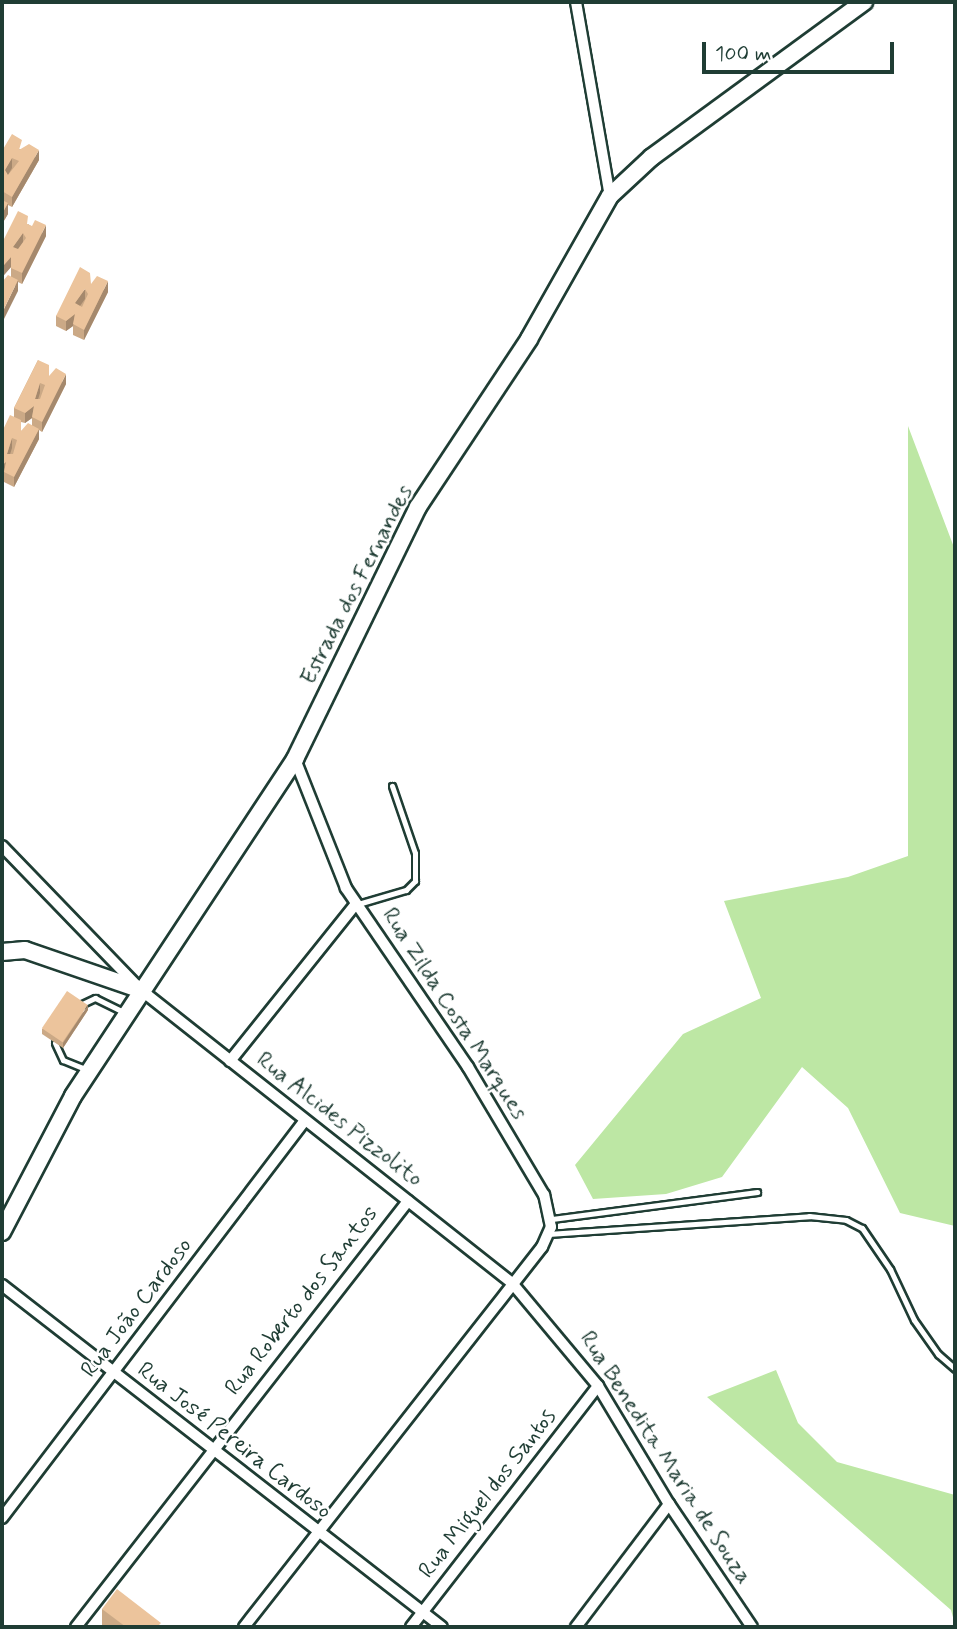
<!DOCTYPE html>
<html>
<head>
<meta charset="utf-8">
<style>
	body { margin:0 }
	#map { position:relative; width:957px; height:1629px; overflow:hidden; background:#fff; font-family:Mynerve,sans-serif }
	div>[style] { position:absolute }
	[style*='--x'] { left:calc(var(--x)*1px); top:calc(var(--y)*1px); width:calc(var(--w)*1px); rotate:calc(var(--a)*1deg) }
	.green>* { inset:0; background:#bde7a4 }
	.roads { filter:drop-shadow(2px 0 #1f3d34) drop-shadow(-2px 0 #1f3d34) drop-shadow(0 2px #1f3d34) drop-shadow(0 -2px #1f3d34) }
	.lane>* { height:5px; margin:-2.5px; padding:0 2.5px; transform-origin:2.5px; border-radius:2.5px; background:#fff }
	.street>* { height:10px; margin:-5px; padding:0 5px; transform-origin:5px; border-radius:5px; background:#fff }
	.secondary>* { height:16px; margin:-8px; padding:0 8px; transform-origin:8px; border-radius:8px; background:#fff }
	.wall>* { inset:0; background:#cba986 }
	.shaded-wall>* { inset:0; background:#a5896d }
	.building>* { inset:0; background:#ecc49c; transform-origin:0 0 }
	span { translate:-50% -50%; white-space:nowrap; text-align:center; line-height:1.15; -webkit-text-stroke:5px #fff; paint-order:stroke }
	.street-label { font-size:23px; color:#1f3d34 }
	.frame { position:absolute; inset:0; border:4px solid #1f3d34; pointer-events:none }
	.scale { position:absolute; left:702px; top:42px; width:192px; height:32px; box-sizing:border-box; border:4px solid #1f3d34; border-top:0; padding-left:9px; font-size:21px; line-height:24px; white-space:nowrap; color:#1f3d34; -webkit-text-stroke:5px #fff; paint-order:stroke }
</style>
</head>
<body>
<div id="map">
	<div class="green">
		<i style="clip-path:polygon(908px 426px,955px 550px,955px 1226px,900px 1213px,848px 1108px,802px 1067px,722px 1177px,666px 1194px,593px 1199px,575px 1165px,683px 1034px,761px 998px,724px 901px,848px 877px,908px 856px)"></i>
		<i style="clip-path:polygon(776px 1370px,798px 1423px,837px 1462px,955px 1495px,955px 1625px,951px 1610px,707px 1397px)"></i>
	</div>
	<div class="roads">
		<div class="lane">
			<i style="--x:358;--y:904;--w:50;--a:-16.3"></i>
			<i style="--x:406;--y:890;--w:13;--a:-45"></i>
			<i style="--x:415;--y:881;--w:28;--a:-90"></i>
			<i style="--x:415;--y:853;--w:71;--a:-108.9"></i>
			<i style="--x:80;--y:1005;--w:17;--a:-25"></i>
			<i style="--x:95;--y:998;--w:34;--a:26"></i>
			<i style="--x:55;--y:1043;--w:19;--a:65"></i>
			<i style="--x:63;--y:1060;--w:27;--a:22"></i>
			<i style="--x:552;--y:1219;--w:207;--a:-7.5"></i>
			<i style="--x:548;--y:1234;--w:262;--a:-3.9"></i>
			<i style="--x:809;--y:1216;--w:37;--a:6"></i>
			<i style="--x:846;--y:1220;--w:18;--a:27"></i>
			<i style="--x:862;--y:1228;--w:50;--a:55.7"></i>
			<i style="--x:890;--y:1269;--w:56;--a:64.8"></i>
			<i style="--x:914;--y:1320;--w:42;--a:54.8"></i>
			<i style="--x:938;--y:1354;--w:23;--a:41"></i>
		</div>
		<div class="street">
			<i style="--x:576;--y:2;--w:197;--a:80.1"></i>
			<i style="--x:2;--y:846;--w:200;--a:46"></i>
			<i style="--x:141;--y:990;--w:473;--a:38.3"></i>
			<i style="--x:512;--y:1283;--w:134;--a:50.1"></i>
			<i style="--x:598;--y:1386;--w:138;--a:59"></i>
			<i style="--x:669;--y:1504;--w:148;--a:56"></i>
			<i style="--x:230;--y:1061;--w:201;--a:-51.3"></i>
			<i style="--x:2;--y:1285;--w:557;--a:37.86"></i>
			<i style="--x:2;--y:1518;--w:498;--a:-52.7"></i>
			<i style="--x:76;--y:1627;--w:540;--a:-52.07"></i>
			<i style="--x:244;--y:1627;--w:483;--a:-51.9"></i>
			<i style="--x:542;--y:1247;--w:22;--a:-66"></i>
			<i style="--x:551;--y:1227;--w:33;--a:-102"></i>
			<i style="--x:544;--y:1195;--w:149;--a:-120.7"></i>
			<i style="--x:468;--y:1067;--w:217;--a:-124.3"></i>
			<i style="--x:346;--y:888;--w:139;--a:-111.6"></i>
			<i style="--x:411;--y:1627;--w:305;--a:-52.2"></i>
			<i style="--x:576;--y:1627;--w:154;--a:-52.9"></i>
		</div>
		<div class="secondary">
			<i style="--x:2;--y:952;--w:23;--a:-5"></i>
			<i style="--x:25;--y:950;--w:123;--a:19"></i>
			<i style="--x:2;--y:1232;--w:153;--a:-62.4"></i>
			<i style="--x:73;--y:1096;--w:404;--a:-56.6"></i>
			<i style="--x:295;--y:759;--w:280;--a:-64"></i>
			<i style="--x:418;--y:507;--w:201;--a:-56.5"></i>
			<i style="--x:529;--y:339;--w:164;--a:-60.5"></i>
			<i style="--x:610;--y:196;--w:57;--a:-42.9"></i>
			<i style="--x:652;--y:157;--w:263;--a:-36.2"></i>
		</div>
	</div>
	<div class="wall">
		<i style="clip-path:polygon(22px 149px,39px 160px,12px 207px,8px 205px,8px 214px,2px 224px,2px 151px)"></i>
		<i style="clip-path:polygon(28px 224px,46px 236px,22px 284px,18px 282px,18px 291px,11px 277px,11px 267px,4px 275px,2px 274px,2px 243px)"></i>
		<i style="clip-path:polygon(91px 284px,108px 292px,84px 340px,73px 335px,73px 326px,66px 331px,56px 326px,56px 316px)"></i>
		<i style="clip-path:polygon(evenodd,38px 360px,49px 376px,66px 384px,42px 432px,39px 430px,39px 439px,14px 487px,4px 482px,4px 473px,2px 475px,14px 416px,14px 408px,38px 360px,32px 418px,32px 425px,21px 431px,21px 422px,25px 423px,32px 418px)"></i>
		<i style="clip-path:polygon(88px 1010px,63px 1048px,42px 1034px,42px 1029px)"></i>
		<i style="clip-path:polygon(102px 1609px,161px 1627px,102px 1627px)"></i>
	</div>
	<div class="shaded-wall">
		<i style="clip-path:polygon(39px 150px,39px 160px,12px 207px,12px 197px)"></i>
		<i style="clip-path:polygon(12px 158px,12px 168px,5px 180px,5px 170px)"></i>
		<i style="clip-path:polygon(8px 203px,8px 214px,2px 224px,2px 214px)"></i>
		<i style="clip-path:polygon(46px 225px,46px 236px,22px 284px,22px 273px)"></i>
		<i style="clip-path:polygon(23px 233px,23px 243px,13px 257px,13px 247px)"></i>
		<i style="clip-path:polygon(11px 257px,11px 267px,4px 275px,4px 265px)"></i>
		<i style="clip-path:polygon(18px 280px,18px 291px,2px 323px,2px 313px)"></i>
		<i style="clip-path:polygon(108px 281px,108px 292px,84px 340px,84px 330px)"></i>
		<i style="clip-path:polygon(85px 289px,85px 299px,75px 313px,75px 303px)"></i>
		<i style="clip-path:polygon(75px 314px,73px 326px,66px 331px,66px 321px)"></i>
		<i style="clip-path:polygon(66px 374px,66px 384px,42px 432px,42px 422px)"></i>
		<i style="clip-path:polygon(40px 383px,40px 393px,35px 409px,35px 399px)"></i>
		<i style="clip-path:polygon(34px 406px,32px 418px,25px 423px,25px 413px)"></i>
		<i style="clip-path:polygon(39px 429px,39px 439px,14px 487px,14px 477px)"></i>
		<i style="clip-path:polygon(12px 438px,12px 448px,7px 464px,7px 454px)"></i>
		<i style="clip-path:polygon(6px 462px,4px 473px,2px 475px,2px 465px)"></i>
		<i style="clip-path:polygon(88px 1005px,88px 1010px,63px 1048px,63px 1043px)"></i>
	</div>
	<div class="building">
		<i style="clip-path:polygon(evenodd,12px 134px,22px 140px,19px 150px,29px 144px,39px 150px,12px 197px,2px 191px,4px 181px,2px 183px,2px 151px,12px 134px,12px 158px,19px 161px,8px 175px,5px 170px,12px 158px)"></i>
		<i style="clip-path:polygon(2px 200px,8px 203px,2px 214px)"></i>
		<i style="clip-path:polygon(evenodd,18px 211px,28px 216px,27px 224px,32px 226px,35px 220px,46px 225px,22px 273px,11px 268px,11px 257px,4px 265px,2px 264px,2px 243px,18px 211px,23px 233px,26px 238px,18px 249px,13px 247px,23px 233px)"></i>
		<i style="clip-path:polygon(evenodd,80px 267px,90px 273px,91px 284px,97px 276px,108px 281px,84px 330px,73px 324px,75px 314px,66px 321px,56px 316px,80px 267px,85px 289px,88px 294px,82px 307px,75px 303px,85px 289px)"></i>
		<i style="clip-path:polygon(8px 275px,18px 280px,2px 313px,2px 282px)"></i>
		<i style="clip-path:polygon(evenodd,38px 360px,49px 365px,49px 376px,56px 368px,66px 374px,42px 422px,32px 417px,34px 406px,25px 413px,14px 408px,38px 360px,40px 383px,45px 385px,40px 399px,35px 399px,40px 383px)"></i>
		<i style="clip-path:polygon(evenodd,10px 415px,21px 420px,21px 431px,28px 423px,39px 429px,14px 477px,4px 472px,6px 462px,2px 465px,2px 432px,10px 415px,12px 438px,17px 440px,13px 454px,7px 454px,12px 438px)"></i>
		<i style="left:67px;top:991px;width:25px;height:45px;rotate:34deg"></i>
		<i style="clip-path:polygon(117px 1589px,161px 1623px,157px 1627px,126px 1627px,102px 1609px)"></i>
	</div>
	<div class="street-label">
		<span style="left:357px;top:585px;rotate:-63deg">Estrada dos Fernandes</span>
		<span style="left:454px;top:1014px;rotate:57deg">Rua Zilda Costa Marques</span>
		<span style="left:339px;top:1120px;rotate:38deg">Rua Alcides Pizzolito</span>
		<span style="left:302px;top:1301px;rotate:-52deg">Rua Roberto dos Santos</span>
		<span style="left:137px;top:1308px;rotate:-53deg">Rua João Cardoso</span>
		<span style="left:234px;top:1441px;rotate:38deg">Rua José Pereira Cardoso</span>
		<span style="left:665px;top:1458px;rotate:57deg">Rua Benedita Maria de Souza</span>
		<span style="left:488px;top:1494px;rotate:-52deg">Rua Miguel dos Santos</span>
	</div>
	<div class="frame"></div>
	<div class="scale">100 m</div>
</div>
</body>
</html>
